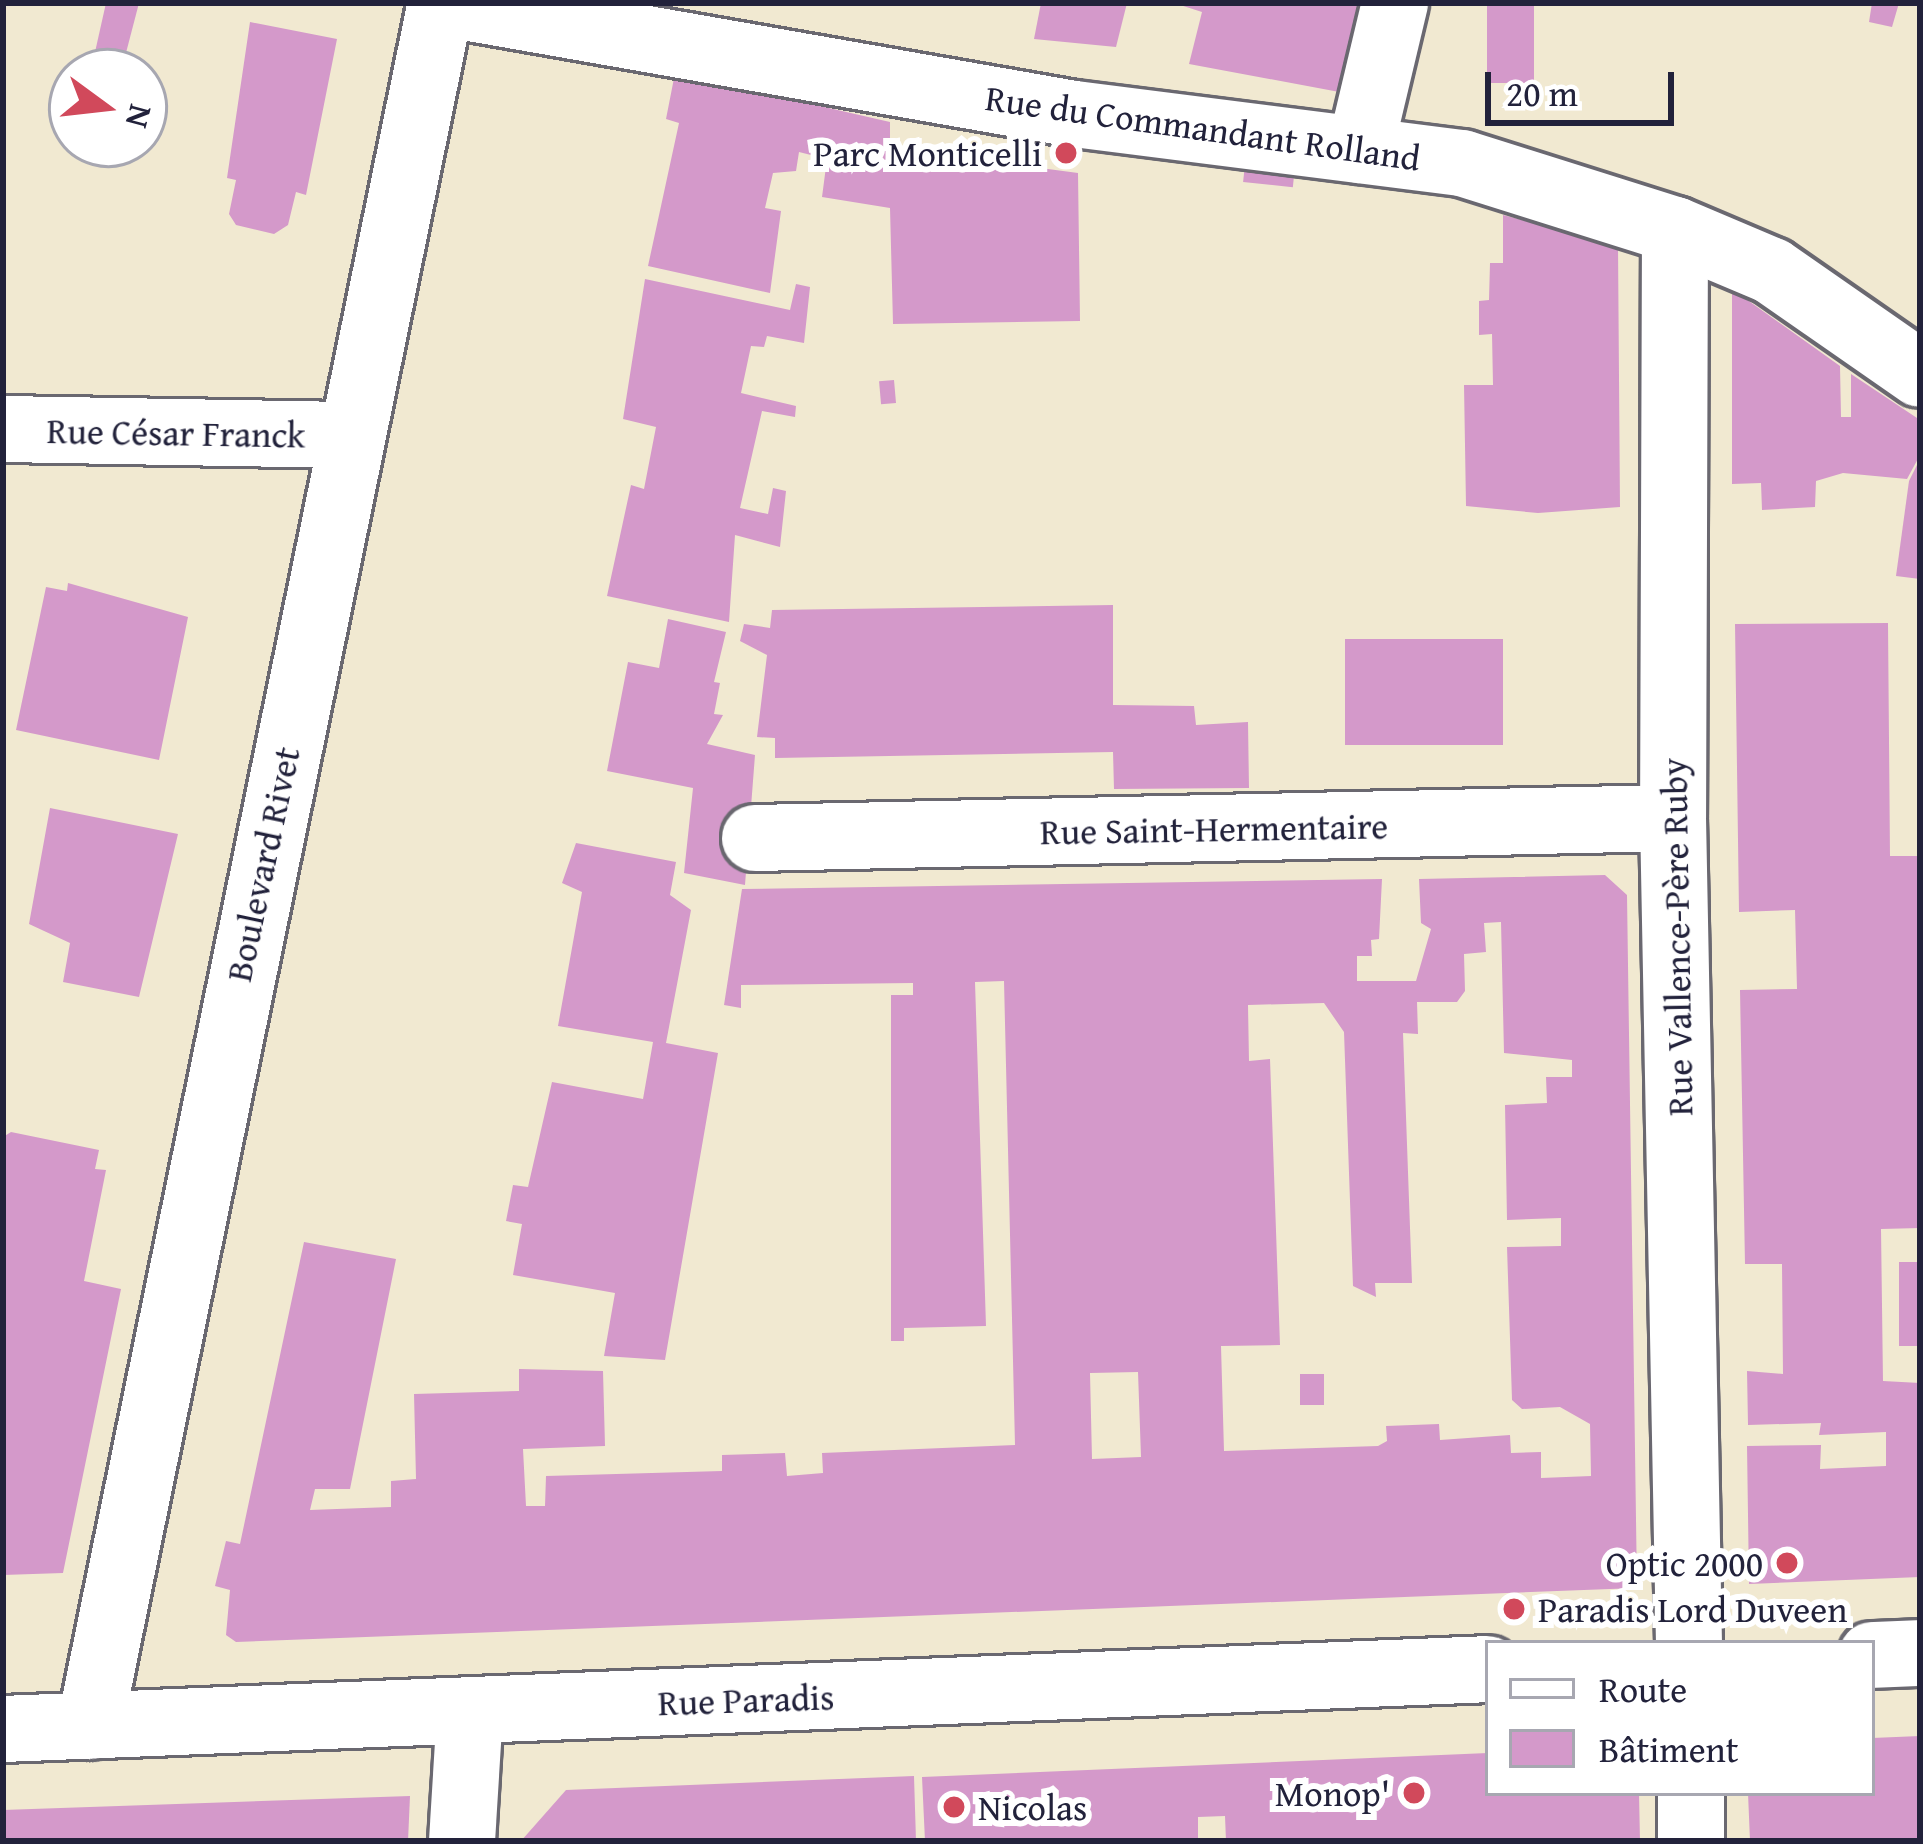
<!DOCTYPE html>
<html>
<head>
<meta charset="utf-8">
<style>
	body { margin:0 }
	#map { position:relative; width:1923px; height:1844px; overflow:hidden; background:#f1e9d1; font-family:"Gentium Book Plus",serif }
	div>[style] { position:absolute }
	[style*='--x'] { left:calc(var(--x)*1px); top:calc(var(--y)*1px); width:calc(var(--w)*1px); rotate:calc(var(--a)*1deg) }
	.building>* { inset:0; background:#d499ca; transform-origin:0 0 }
	.roads { filter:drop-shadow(3px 0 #6a6870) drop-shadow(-3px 0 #6a6870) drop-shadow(0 3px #6a6870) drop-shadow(0 -3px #6a6870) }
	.minor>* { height:66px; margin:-33px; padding:0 33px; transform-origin:33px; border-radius:33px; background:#fff }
	.dots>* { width:33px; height:33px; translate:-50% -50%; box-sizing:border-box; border:6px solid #fff; border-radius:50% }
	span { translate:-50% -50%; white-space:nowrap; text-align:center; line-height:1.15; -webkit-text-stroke:12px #fff; paint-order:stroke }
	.street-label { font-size:36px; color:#22223b }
	.poi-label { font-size:36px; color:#22223b }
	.right { translate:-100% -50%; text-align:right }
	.left { translate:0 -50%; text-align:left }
	.frame { position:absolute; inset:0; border:6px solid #22223b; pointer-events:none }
	.legend { position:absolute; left:1485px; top:1640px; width:390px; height:156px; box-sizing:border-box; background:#fff; border:3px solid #a7a7b1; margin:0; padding:15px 21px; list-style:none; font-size:36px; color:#22223b }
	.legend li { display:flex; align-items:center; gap:24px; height:60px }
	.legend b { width:60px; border:3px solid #a7a7b1 }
	.north { position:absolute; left:48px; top:48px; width:120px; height:120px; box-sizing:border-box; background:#fff; border:3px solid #a7a7b1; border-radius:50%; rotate:105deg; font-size:33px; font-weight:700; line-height:48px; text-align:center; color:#22223b }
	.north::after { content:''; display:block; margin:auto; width:42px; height:54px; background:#d1495b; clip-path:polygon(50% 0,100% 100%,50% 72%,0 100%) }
	.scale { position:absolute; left:1485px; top:72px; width:189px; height:54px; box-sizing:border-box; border:6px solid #22223b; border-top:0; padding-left:15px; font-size:36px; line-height:42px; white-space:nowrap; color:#22223b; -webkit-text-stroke:9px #fff; paint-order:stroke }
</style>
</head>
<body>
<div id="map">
	<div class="building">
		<i style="clip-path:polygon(106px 3px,139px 3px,121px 72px,91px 70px)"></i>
		<i style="clip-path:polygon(1041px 3px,1127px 3px,1116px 47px,1034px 39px)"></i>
		<i style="clip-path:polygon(1174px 3px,1370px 3px,1350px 94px,1189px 64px,1202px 12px)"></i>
		<i style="left:1487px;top:3px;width:47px;height:80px"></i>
		<i style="clip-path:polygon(1872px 3px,1899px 3px,1892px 27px,1869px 22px)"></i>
		<i style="clip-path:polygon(250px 22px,337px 39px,306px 195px,296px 192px,288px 225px,274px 234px,236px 225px,229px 214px,236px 180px,227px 178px)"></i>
		<i style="clip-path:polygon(675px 73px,890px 122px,890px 148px,1078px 173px,1080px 321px,893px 324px,890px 208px,822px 197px,827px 159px,799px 152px,796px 171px,773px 173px,765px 208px,781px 211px,770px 293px,648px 266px,679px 123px,666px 119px)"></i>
		<i style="left:1245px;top:164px;width:50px;height:18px;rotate:6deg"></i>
		<i style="clip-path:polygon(1503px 215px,1618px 245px,1620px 507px,1538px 513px,1466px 506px,1464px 385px,1493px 385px,1492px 334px,1479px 335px,1479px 301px,1489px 300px,1490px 263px,1503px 263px)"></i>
		<i style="clip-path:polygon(645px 279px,790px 310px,796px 284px,810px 287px,804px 343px,767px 336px,764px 347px,751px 346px,741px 393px,796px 406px,795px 417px,762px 411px,740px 508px,768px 514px,773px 488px,786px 491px,780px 547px,735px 535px,729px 622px,607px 596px,631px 485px,644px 489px,656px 427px,623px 419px)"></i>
		<i style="clip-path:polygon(1732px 289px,1840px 366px,1841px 417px,1851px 417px,1851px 374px,1920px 420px,1920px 455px,1907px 479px,1843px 473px,1816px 481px,1815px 507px,1762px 510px,1761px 483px,1732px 484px)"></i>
		<i style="left:894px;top:380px;width:23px;height:15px;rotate:85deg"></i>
		<i style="clip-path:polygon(1920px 459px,1920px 579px,1896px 576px,1909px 481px)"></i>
		<i style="clip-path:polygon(68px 583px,188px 617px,159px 760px,16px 730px,46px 587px,67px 591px)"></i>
		<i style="clip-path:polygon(1113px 605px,1113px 705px,1194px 706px,1196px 725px,1248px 722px,1249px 788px,1114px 789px,1113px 752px,775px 758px,775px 738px,757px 737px,767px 655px,740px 641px,744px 624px,770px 628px,772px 610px)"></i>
		<i style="clip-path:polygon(668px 619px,726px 632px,714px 682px,720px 683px,714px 714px,723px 715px,707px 744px,755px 755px,745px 885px,684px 873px,693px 788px,607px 771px,628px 662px,659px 668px)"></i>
		<i style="clip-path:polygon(1888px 623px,1890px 856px,1920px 856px,1920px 1228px,1881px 1229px,1883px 1381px,1920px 1383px,1920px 1577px,1749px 1584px,1747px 1446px,1821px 1445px,1820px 1469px,1886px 1466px,1886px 1432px,1819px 1435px,1821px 1423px,1748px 1425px,1747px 1371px,1783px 1374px,1782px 1264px,1745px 1264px,1740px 990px,1797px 989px,1795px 910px,1739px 912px,1735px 624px)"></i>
		<i style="left:1503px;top:639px;width:106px;height:158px;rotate:90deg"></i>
		<i style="clip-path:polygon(50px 808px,178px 834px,139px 997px,63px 982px,70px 943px,29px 924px)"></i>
		<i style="clip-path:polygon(576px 843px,676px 862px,670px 895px,691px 910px,666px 1043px,718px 1053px,665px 1360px,604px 1356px,615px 1293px,513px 1275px,522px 1224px,506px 1221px,513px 1185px,528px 1187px,552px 1082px,643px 1099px,653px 1042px,558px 1026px,582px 892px,562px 883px)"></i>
		<i style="clip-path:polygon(evenodd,1605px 875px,1627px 895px,1637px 1588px,236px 1642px,226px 1635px,230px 1590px,215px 1586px,226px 1541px,240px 1544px,304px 1242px,396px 1259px,350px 1489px,315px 1489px,310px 1510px,391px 1507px,391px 1481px,416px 1479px,414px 1394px,519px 1391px,519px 1369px,603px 1371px,605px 1446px,523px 1449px,526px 1506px,545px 1506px,546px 1476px,722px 1471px,722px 1455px,785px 1453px,787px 1476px,823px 1473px,822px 1453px,1015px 1445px,1004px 981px,975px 982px,986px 1326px,904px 1328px,904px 1341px,891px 1341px,891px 995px,913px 995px,913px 983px,741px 985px,741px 1008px,724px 1005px,742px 889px,1382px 879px,1379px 939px,1371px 940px,1372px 956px,1357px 956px,1357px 981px,1416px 981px,1431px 929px,1421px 923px,1419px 879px,1605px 875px,1501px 922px,1504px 1053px,1572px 1060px,1572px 1077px,1546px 1077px,1547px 1103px,1505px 1105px,1507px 1220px,1561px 1218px,1561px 1246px,1507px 1247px,1512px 1400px,1522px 1409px,1560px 1407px,1590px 1424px,1591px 1476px,1541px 1478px,1541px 1452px,1511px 1453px,1510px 1435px,1440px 1440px,1439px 1424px,1386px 1426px,1387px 1441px,1378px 1446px,1224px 1451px,1221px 1346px,1280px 1345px,1270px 1059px,1249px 1061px,1248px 1005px,1324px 1003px,1344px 1032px,1353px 1286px,1376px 1297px,1375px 1283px,1412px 1283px,1403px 1033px,1418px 1034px,1417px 1002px,1457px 1002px,1465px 991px,1464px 954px,1486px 952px,1484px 923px,1501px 922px,1605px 875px,1138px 1372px,1141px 1457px,1092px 1459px,1090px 1373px,1138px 1372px)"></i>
		<i style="clip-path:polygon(11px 1132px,99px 1150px,95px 1169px,106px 1170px,84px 1281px,121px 1289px,63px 1573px,3px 1575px,3px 1137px)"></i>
		<i style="left:1920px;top:1262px;width:84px;height:21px;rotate:90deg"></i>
		<i style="left:1300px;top:1374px;width:24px;height:31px"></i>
		<i style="clip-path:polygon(1920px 1736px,1920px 1841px,1750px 1841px,1748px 1793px,1872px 1793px,1872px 1738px)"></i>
		<i style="clip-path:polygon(1488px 1753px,1488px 1793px,1639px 1793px,1640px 1841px,1226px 1841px,1225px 1816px,1198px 1817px,1198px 1841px,925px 1841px,922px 1777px)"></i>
		<i style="clip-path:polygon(914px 1776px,916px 1841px,521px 1841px,566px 1790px)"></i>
		<i style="clip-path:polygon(410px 1796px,408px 1841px,3px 1841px,3px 1810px)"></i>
	</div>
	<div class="roads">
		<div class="minor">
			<i style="--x:442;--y:3;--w:642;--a:9.96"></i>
			<i style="--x:1074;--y:114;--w:391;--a:7.2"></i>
			<i style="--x:1462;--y:163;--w:223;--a:17.5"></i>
			<i style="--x:1675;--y:230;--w:105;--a:22.9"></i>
			<i style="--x:1772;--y:271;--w:180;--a:34.8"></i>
			<i style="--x:1360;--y:150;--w:151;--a:-76.6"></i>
			<i style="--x:1675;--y:230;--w:588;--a:90.19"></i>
			<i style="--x:1673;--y:818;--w:825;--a:88.89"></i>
			<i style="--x:3;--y:429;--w:346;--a:1"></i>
			<i style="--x:755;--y:838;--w:918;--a:-1.25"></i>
			<i style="--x:1872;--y:1655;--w:48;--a:-2.4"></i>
			<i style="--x:90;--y:1726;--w:1758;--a:-78.49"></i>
			<i style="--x:3;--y:1729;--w:1486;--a:-2.31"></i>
			<i style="--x:1691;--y:1793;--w:48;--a:90"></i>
			<i style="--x:462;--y:1841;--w:130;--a:-86.5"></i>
		</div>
	</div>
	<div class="dots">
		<i style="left:1066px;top:153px;background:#d1495b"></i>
		<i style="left:1787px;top:1563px;background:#d1495b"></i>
		<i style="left:1514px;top:1609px;background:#d1495b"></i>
		<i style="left:1414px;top:1793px;background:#d1495b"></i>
		<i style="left:954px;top:1807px;background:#d1495b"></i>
	</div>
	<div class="street-label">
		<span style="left:1203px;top:127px;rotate:8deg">Rue du Commandant Rolland</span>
		<span style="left:176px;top:432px;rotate:1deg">Rue César Franck</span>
		<span style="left:1214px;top:828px;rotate:-1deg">Rue Saint-Hermentaire</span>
		<span style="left:262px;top:864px;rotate:-78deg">Boulevard Rivet</span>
		<span style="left:1676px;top:937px;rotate:-91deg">Rue Vallence-Père Ruby</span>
		<span style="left:746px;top:1699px;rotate:-2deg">Rue Paradis</span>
	</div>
	<div class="poi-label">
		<span class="right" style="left:1042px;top:153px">Parc Monticelli</span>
		<span class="right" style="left:1763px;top:1563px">Optic 2000</span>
		<span class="left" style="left:1538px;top:1609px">Paradis Lord Duveen</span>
		<span class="right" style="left:1390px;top:1793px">Monop'</span>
		<span class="left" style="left:978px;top:1807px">Nicolas</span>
	</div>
	<div class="frame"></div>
	<ul class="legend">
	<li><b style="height:15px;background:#fff"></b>Route</li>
	<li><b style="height:33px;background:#d499ca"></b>Bâtiment</li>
	</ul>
	<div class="north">N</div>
	<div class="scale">20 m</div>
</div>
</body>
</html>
